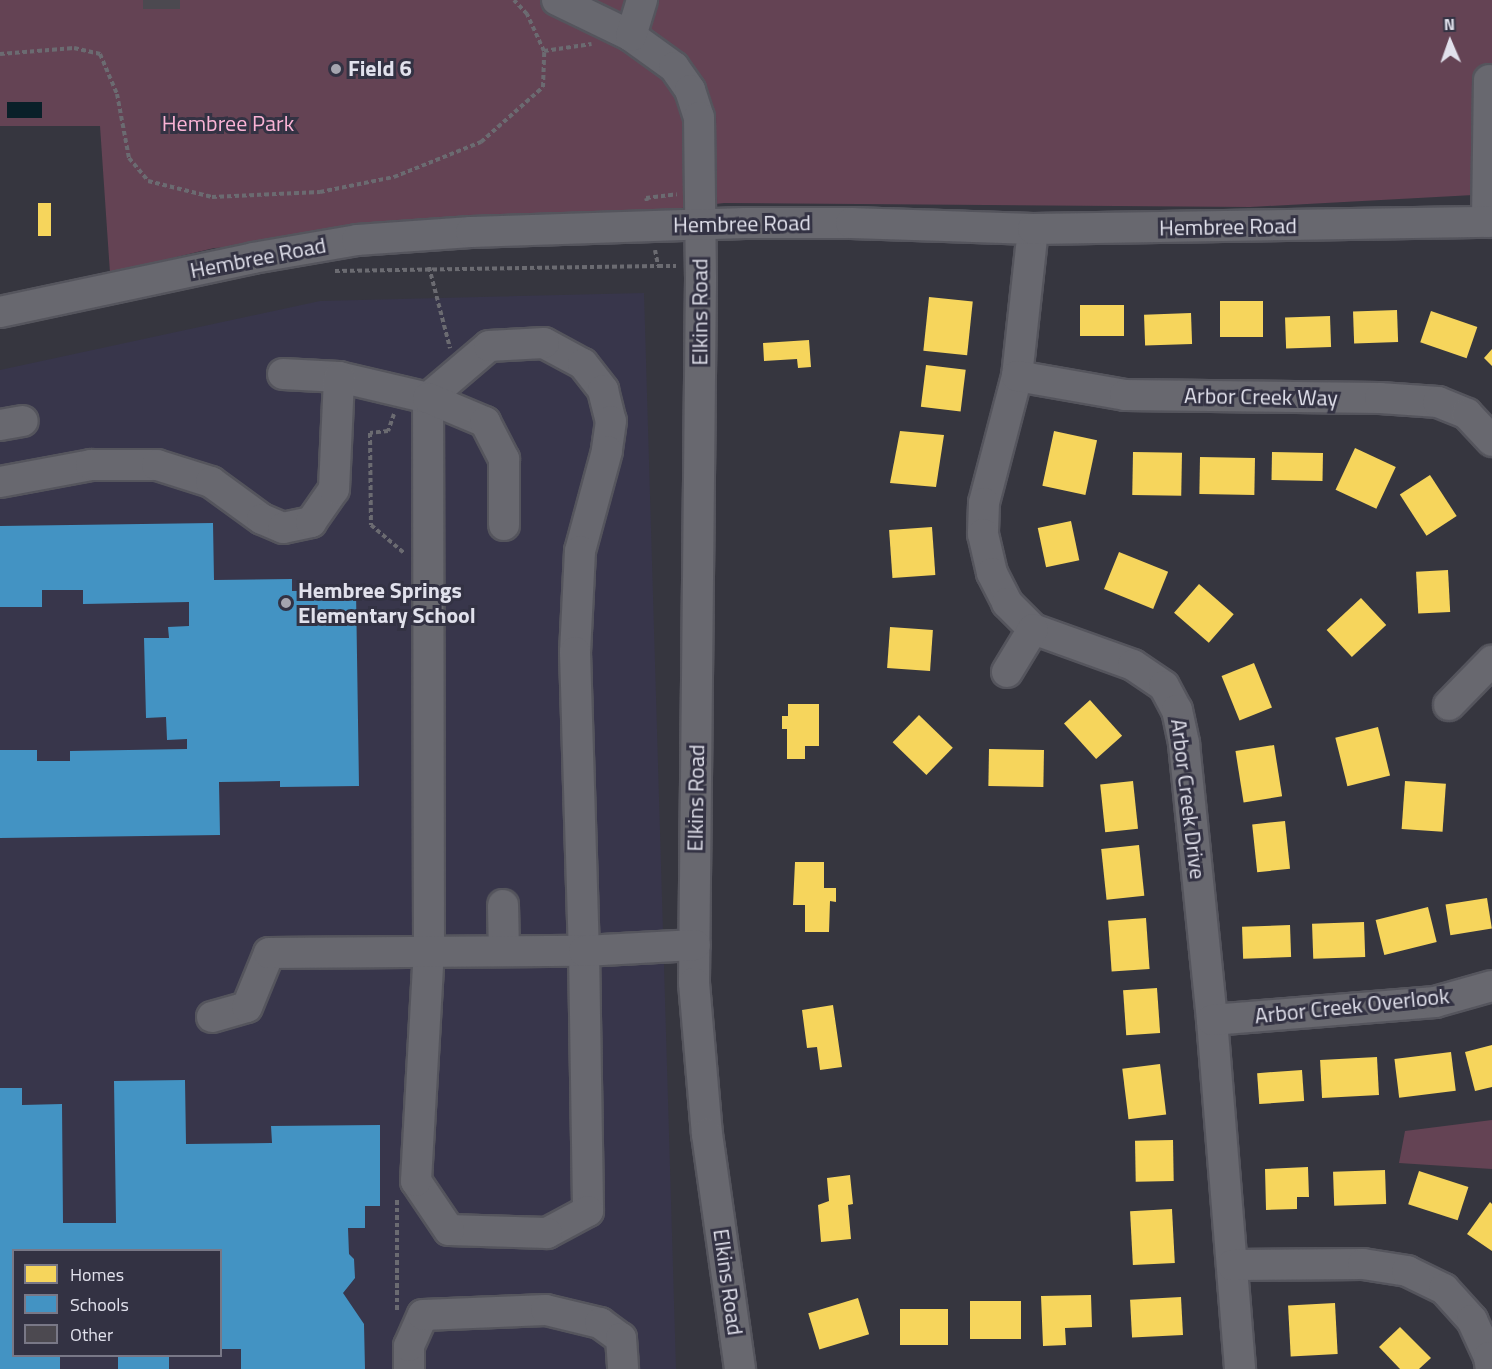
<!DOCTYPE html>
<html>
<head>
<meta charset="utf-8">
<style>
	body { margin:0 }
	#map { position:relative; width:1492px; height:1369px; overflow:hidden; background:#36363f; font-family:"Titillium Web",sans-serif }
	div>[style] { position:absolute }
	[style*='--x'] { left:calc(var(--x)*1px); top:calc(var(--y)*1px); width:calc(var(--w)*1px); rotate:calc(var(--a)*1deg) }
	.built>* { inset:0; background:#38364b }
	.green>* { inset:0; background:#644354 }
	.water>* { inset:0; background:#0a2029; transform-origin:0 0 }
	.homes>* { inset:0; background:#f6d55c; transform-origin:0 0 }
	.schools>* { inset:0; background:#4393c3; transform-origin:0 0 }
	.building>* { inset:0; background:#4c4950; transform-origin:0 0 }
	.path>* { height:4px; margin-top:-2px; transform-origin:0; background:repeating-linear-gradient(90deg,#6b6b71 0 4.5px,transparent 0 7.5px) }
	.roads { filter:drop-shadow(2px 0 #55555d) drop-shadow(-2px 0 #55555d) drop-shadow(0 2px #55555d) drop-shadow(0 -2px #55555d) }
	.minor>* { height:30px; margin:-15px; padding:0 15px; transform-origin:15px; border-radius:15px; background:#68686f }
	.dots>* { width:16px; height:16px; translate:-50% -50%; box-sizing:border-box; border:3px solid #333243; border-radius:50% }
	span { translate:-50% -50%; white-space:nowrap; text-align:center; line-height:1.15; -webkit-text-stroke:6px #333243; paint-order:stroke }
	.poi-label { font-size:22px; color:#e1e1ec; font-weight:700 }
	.left { translate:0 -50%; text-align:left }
	.park-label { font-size:22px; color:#fab3d5 }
	.street-label { font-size:22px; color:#e1e1ec }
	.legend { position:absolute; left:12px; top:1249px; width:210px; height:108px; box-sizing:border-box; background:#333243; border:2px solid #797887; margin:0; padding:8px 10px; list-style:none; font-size:18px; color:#e1e1ec }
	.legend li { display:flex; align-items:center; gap:12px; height:30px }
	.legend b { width:30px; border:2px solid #797887 }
	.north { position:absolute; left:1420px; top:12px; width:60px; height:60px; -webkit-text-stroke:4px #333243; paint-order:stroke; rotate:358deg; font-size:16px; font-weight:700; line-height:24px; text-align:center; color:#e1e1ec }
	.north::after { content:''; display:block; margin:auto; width:21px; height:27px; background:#e1e1ec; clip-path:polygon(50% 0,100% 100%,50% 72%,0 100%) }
</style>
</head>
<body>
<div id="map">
	<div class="built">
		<i style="clip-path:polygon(evenodd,644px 293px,676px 1369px,0 1369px,0 370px,320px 301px,644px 293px,14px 1250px,220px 1250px,220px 1356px,14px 1356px,14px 1250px)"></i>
	</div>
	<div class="green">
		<i style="clip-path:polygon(0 0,1492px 0,1492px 194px,1250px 207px,724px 203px,411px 240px,214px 248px,110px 273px,100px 126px,0 126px)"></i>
		<i style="clip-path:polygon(1492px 1120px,1492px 1169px,1399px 1163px,1405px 1131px)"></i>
	</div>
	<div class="water">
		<i style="left:7px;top:102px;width:35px;height:16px"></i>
	</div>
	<div class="homes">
		<i style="left:38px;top:203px;width:13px;height:33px"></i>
		<i style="left:929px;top:297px;width:44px;height:54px;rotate:6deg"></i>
		<i style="left:1220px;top:301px;width:43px;height:36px"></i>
		<i style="left:1124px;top:305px;width:31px;height:44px;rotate:90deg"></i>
		<i style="left:1397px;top:310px;width:32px;height:44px;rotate:88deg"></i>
		<i style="left:1431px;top:311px;width:49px;height:33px;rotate:19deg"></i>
		<i style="left:1191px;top:313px;width:31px;height:47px;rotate:88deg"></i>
		<i style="left:1330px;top:316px;width:31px;height:45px;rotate:88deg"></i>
		<i style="clip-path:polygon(809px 340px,811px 367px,798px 368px,797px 359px,764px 361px,763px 343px)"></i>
		<i style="clip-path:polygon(1492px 349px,1492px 366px,1484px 358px)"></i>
		<i style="left:926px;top:365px;width:40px;height:42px;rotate:7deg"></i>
		<i style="clip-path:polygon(900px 431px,944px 435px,936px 487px,890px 483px)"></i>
		<i style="left:1054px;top:431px;width:44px;height:56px;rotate:12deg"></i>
		<i style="left:1355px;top:448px;width:45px;height:46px;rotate:25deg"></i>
		<i style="left:1133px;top:452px;width:49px;height:43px;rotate:1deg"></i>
		<i style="left:1272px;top:452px;width:51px;height:28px;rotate:1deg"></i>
		<i style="left:1200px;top:457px;width:55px;height:37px;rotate:1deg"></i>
		<i style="left:1430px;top:475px;width:49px;height:36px;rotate:57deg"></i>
		<i style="left:1071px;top:521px;width:40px;height:34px;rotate:78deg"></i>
		<i style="left:932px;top:527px;width:48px;height:43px;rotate:86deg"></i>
		<i style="left:1119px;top:552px;width:53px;height:40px;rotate:22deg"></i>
		<i style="left:1448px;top:570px;width:42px;height:32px;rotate:87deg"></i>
		<i style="left:1199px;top:584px;width:46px;height:38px;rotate:41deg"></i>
		<i style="left:1361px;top:598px;width:37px;height:47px;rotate:47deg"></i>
		<i style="left:890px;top:627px;width:43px;height:41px;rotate:4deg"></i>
		<i style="left:1254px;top:663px;width:48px;height:35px;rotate:68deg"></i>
		<i style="left:1090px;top:700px;width:48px;height:35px;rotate:48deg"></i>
		<i style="clip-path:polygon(788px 704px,819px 704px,819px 746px,805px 746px,805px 759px,787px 759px,787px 729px,782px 729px,782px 716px,788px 716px)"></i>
		<i style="left:919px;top:715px;width:47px;height:38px;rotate:44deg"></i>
		<i style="left:1378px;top:727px;width:50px;height:44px;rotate:76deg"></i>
		<i style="left:1274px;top:745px;width:52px;height:39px;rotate:81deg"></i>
		<i style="left:989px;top:749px;width:55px;height:37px;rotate:1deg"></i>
		<i style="left:1133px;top:781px;width:48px;height:33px;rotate:84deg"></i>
		<i style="left:1405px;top:781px;width:41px;height:48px;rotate:4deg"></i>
		<i style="left:1285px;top:821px;width:48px;height:33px;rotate:84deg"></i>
		<i style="left:1139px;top:845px;width:51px;height:38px;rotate:84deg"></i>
		<i style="clip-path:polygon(795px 862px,824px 862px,824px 888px,836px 888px,836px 902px,830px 901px,829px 932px,805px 932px,805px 905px,793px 905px)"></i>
		<i style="left:1487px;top:898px;width:31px;height:42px;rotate:81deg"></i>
		<i style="left:1428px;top:907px;width:36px;height:54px;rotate:76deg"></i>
		<i style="left:1146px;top:918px;width:51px;height:38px;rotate:86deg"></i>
		<i style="left:1364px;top:922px;width:35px;height:52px;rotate:88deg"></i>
		<i style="left:1290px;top:925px;width:32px;height:48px;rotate:88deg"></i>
		<i style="left:1157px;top:988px;width:45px;height:34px;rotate:86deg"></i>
		<i style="clip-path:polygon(833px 1005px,842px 1067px,820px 1070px,817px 1047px,807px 1048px,802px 1010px)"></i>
		<i style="clip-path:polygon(1492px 1045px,1492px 1087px,1475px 1091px,1465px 1052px)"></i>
		<i style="left:1451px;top:1052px;width:39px;height:57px;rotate:83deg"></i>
		<i style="left:1377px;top:1057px;width:38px;height:57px;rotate:87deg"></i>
		<i style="left:1160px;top:1064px;width:51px;height:38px;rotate:83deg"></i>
		<i style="left:1302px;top:1070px;width:31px;height:45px;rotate:86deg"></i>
		<i style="left:1173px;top:1140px;width:41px;height:38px;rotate:89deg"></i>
		<i style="clip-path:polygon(1308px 1167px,1309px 1197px,1297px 1197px,1297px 1209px,1266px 1210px,1265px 1169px)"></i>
		<i style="left:1385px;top:1170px;width:34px;height:52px;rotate:88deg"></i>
		<i style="left:1419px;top:1171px;width:52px;height:35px;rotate:18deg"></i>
		<i style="clip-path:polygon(850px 1175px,853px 1204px,848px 1205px,851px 1239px,821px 1242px,818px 1205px,829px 1201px,827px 1178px)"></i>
		<i style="clip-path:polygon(1490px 1202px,1492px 1204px,1492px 1251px,1467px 1234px)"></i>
		<i style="left:1172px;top:1209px;width:54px;height:42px;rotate:87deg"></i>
		<i style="clip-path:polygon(1091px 1295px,1092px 1327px,1065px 1328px,1066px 1345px,1043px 1346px,1041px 1296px)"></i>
		<i style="left:1181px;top:1297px;width:38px;height:51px;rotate:87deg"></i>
		<i style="left:858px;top:1298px;width:38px;height:52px;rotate:73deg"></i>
		<i style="left:1021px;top:1301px;width:38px;height:51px;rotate:90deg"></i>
		<i style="left:1335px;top:1303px;width:51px;height:47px;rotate:87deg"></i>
		<i style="left:900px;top:1309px;width:48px;height:36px"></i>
		<i style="clip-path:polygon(1400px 1327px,1431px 1358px,1419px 1369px,1400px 1369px,1379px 1347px)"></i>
	</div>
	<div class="schools">
		<i style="clip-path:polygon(213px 523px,214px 580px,292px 579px,292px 591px,356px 590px,359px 786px,280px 787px,280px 781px,219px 782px,220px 835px,0 838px,0 750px,37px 750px,37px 761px,70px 761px,70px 751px,187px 749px,187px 739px,167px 740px,166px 717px,146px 718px,144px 638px,169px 638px,168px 627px,189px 626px,189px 602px,83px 604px,83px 590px,42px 590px,42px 607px,0 607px,0 526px)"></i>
		<i style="clip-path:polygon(185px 1080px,186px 1144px,272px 1143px,271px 1126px,380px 1125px,380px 1206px,365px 1206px,365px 1228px,348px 1228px,349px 1254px,354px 1259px,355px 1278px,343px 1293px,364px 1324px,365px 1369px,241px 1369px,241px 1349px,220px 1349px,220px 1250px,14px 1250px,14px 1356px,60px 1356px,60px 1369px,0 1369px,0 1088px,22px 1088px,22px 1105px,62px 1104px,63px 1223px,116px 1223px,114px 1081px)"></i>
		<i style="left:118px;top:1356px;width:51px;height:13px"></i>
	</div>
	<div class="building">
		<i style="left:143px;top:0;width:37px;height:9px"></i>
	</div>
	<div class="path">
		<i style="--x:544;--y:51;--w:48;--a:-8.5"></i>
		<i style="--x:0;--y:54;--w:74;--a:-4.6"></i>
		<i style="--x:74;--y:48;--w:27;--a:13"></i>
		<i style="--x:100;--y:54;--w:43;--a:67"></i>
		<i style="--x:117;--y:94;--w:65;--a:79.4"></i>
		<i style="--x:129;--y:158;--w:30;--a:50"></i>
		<i style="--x:148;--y:181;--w:66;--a:14"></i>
		<i style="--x:212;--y:197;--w:108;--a:-2.7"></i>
		<i style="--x:320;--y:192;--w:76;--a:-11.5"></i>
		<i style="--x:394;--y:177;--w:94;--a:-21.9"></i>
		<i style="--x:481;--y:142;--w:83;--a:-41.6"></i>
		<i style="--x:543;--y:87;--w:36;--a:-88"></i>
		<i style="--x:544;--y:51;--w:41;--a:-114.7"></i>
		<i style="--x:527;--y:14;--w:19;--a:-133"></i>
		<i style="--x:647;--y:201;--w:3;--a:-108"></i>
		<i style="--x:646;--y:198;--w:31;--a:-7"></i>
		<i style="--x:655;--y:250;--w:16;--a:79"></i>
		<i style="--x:658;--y:266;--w:18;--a:0"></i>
		<i style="--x:429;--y:267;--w:84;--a:75.5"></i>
		<i style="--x:335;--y:271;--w:323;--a:-0.9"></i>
		<i style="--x:394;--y:414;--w:18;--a:109"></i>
		<i style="--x:388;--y:431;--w:18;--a:174"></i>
		<i style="--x:370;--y:433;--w:92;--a:89.4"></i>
		<i style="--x:371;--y:525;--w:43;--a:40.3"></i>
		<i style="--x:397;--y:1310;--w:112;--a:-90"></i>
	</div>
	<div class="roads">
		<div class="minor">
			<i style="--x:557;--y:0;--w:82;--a:25.9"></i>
			<i style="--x:631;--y:36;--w:53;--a:35.8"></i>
			<i style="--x:674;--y:67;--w:28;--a:55"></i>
			<i style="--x:690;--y:90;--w:28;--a:72"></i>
			<i style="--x:699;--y:117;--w:160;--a:89.3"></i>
			<i style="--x:701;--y:277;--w:706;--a:90.57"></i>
			<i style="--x:694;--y:983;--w:152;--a:85.1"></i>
			<i style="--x:707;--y:1134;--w:237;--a:82"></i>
			<i style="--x:631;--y:36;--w:38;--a:-73"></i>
			<i style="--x:1487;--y:222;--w:142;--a:-89.2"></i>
			<i style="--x:1033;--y:229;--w:148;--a:96.2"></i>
			<i style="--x:1017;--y:376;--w:131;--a:104.6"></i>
			<i style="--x:984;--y:503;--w:31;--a:92"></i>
			<i style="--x:983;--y:534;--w:40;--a:77"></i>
			<i style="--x:992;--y:573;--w:34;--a:63"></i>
			<i style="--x:1007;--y:603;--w:37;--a:45"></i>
			<i style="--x:1033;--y:629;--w:106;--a:19.8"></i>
			<i style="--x:1133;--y:665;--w:37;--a:34"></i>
			<i style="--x:1164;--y:686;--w:27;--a:62"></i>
			<i style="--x:1177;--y:710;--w:35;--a:78"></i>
			<i style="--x:1184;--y:744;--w:277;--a:84.2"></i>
			<i style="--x:1212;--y:1020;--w:350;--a:85.4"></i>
			<i style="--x:0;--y:312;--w:259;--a:-12"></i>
			<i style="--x:253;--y:258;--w:106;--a:-9.8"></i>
			<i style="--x:357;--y:240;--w:114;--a:-4"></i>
			<i style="--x:471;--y:232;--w:274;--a:-1.9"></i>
			<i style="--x:745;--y:223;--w:106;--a:0"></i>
			<i style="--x:851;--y:223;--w:182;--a:1.9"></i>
			<i style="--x:1033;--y:229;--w:459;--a:-0.9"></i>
			<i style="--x:544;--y:343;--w:44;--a:28.3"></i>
			<i style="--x:583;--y:364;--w:33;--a:52"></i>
			<i style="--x:603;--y:390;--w:32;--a:76"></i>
			<i style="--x:611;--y:421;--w:30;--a:98"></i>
			<i style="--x:607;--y:451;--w:104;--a:105.1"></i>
			<i style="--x:580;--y:551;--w:101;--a:92.8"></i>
			<i style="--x:575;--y:652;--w:299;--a:88.3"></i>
			<i style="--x:584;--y:951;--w:260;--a:89.1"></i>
			<i style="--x:588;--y:1211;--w:47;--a:151.8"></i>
			<i style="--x:547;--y:1233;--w:98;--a:-178.2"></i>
			<i style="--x:449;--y:1230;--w:59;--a:-124"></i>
			<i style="--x:416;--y:1181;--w:229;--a:-86.8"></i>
			<i style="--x:429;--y:952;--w:554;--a:-90.1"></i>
			<i style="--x:428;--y:398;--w:80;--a:-40.4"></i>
			<i style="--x:489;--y:346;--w:55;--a:-3.1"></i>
			<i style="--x:283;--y:374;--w:56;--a:3.1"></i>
			<i style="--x:339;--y:377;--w:91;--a:13.3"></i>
			<i style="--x:428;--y:398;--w:62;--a:22.8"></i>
			<i style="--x:485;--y:422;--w:42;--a:62.8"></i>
			<i style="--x:504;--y:459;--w:66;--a:90"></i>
			<i style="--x:1017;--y:376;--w:110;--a:10"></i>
			<i style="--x:1125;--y:395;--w:255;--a:0.7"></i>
			<i style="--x:1380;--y:398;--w:58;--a:3.9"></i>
			<i style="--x:1438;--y:402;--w:31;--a:22"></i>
			<i style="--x:1467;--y:414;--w:37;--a:47"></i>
			<i style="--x:0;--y:425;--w:23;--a:-10"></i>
			<i style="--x:0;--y:482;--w:93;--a:-10.6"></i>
			<i style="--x:91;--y:465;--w:66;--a:0"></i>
			<i style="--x:157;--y:465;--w:57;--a:17.5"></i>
			<i style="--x:211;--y:482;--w:63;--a:36"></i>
			<i style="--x:262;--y:519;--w:23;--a:23"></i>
			<i style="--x:283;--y:528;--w:29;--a:-12"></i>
			<i style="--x:311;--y:522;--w:40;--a:-55.1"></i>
			<i style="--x:334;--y:489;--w:112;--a:-87.4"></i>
			<i style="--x:1007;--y:672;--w:50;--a:-58.8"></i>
			<i style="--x:1449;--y:705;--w:62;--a:-45.7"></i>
			<i style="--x:503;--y:905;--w:46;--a:88.8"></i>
			<i style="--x:212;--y:1017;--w:36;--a:-16"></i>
			<i style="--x:247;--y:1007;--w:58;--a:-67.8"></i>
			<i style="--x:269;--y:953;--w:315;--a:-0.4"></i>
			<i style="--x:584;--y:951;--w:111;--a:-3.1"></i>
			<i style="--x:1212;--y:1020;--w:224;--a:-4.6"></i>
			<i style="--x:1435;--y:1002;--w:59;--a:-15.7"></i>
			<i style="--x:1232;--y:1265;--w:131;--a:-0.4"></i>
			<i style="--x:1363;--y:1264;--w:45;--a:9"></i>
			<i style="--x:1407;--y:1271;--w:41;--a:25.9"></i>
			<i style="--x:1444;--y:1289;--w:42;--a:47.9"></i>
			<i style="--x:1472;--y:1320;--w:41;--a:65.3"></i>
			<i style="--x:1489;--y:1357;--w:12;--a:81"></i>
			<i style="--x:409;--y:1369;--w:23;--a:-90"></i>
			<i style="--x:409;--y:1346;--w:34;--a:-66"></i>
			<i style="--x:423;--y:1315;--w:123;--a:-2.3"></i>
			<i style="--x:546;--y:1310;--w:56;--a:13.5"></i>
			<i style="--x:600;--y:1323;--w:26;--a:36"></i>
			<i style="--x:621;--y:1338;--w:31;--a:86"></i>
		</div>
	</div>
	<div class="dots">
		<i style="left:336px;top:69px;background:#a5a5af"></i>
		<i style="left:286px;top:603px;background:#a5a5af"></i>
	</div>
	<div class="poi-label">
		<span class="left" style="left:348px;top:69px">Field 6</span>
		<span class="left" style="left:298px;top:603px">Hembree Springs<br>Elementary School</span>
	</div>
	<div class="park-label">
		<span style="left:228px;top:124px">Hembree Park</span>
	</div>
	<div class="street-label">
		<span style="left:742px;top:224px;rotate:-1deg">Hembree Road</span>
		<span style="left:1228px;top:227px;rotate:-1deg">Hembree Road</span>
		<span style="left:258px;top:258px;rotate:-11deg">Hembree Road</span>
		<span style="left:700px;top:312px;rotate:-90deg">Elkins Road</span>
		<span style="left:1261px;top:397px;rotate:1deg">Arbor Creek Way</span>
		<span style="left:696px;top:798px;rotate:-89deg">Elkins Road</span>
		<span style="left:1188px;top:799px;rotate:83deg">Arbor Creek Drive</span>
		<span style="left:1352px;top:1006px;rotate:-6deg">Arbor Creek Overlook</span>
		<span style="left:728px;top:1282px;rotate:82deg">Elkins Road</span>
	</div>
	<ul class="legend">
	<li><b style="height:16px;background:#f6d55c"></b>Homes</li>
	<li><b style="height:16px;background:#4393c3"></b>Schools</li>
	<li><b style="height:16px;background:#4c4950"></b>Other</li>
	</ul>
	<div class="north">N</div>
</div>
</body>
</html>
